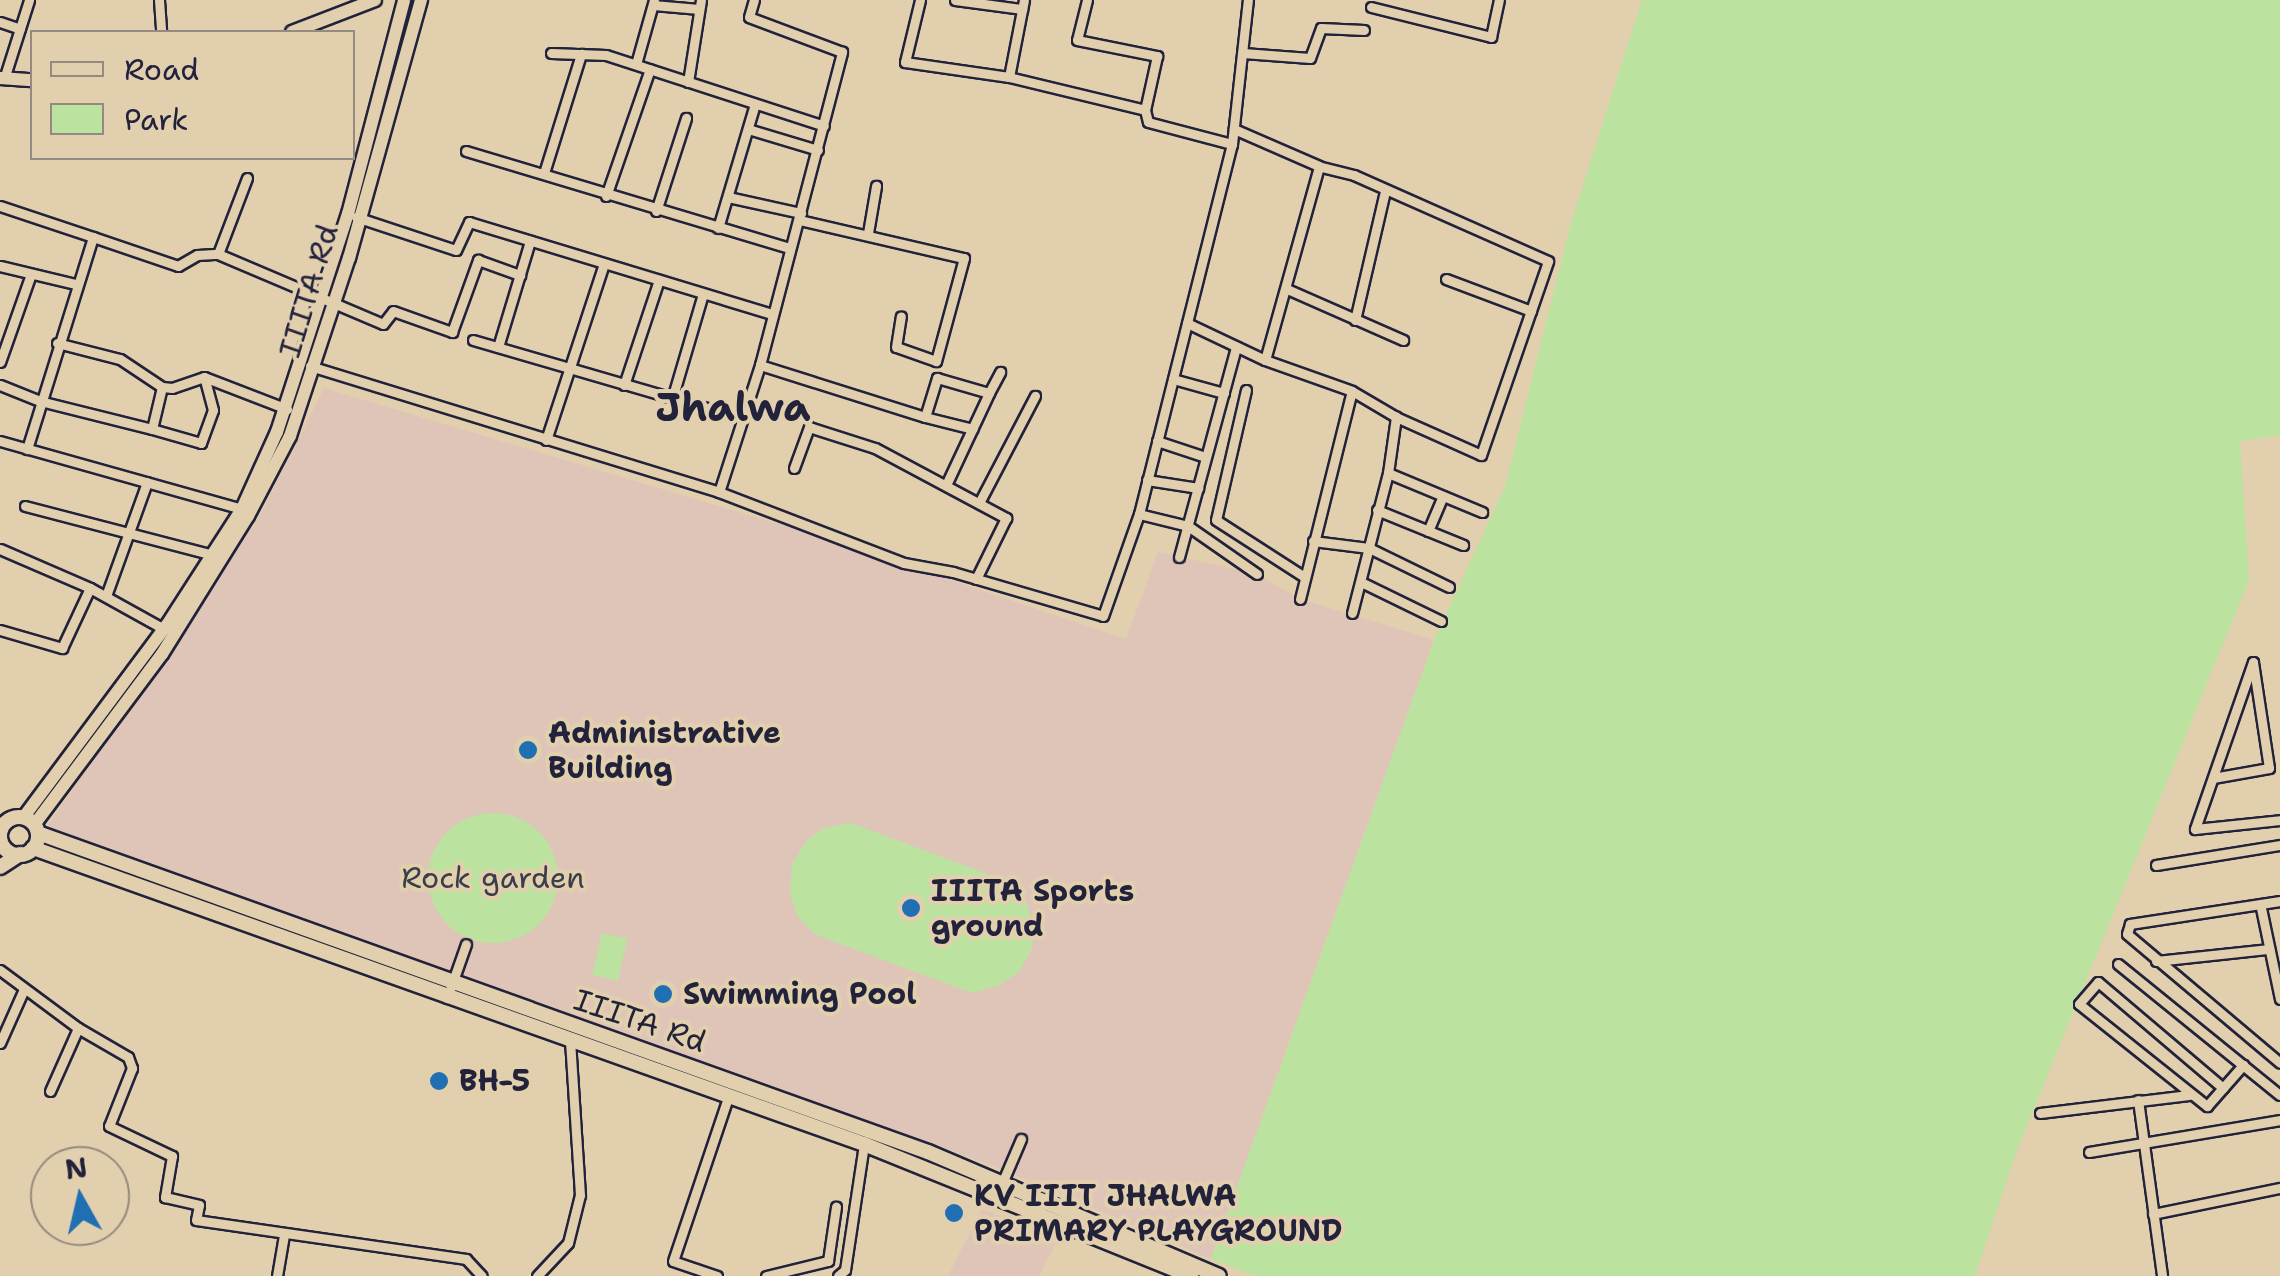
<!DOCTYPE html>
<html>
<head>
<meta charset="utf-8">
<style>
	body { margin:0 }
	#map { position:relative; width:2280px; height:1276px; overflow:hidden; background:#e1cfad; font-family:"Shantell Sans",sans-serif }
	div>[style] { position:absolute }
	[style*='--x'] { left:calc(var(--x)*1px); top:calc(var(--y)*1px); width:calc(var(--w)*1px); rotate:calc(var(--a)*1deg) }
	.built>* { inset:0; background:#dfc5b8 }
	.green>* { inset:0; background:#bbe39f; transform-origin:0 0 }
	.round { border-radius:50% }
	.roads { filter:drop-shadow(2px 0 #22223b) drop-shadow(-2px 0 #22223b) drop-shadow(0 2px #22223b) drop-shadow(0 -2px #22223b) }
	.street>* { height:9px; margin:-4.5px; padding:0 4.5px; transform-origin:4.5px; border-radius:4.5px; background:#e1cfad }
	.secondary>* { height:12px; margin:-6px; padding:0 6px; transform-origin:6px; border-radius:6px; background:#e1cfad }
	.primary>* { height:14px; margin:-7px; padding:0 7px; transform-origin:7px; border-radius:7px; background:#e1cfad }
	.primary>.ring { margin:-7px; padding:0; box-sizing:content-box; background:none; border:14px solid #e1cfad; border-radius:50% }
	.dots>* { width:28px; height:28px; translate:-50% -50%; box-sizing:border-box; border:5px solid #e1cfad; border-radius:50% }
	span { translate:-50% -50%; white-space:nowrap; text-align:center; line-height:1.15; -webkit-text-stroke:8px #e1cfad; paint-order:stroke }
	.street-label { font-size:30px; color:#22223b }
	.poi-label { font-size:30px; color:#22223b; font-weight:700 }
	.left { translate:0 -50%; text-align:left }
	.park-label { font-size:30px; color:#393f4a }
	.district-label { font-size:40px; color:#22223b; font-weight:700 }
	.legend { position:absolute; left:30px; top:30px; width:325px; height:130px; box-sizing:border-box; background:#e1cfad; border:2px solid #958a7f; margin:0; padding:12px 18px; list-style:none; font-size:30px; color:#22223b }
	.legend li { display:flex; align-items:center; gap:20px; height:50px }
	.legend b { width:50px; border:2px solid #958a7f }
	.north { position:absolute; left:30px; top:1146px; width:100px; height:100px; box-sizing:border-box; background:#e1cfad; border:2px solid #958a7f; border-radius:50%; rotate:352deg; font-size:28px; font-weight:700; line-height:40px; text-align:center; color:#22223b }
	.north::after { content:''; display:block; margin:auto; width:35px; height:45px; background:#1f6fb2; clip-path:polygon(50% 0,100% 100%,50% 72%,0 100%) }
</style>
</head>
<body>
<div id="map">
	<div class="built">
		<i style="clip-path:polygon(324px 388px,832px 540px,1126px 639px,1158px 552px,1257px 574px,1300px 599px,1434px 640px,1211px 1259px,1007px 1171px,46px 828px,259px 518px)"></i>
		<i style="clip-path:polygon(982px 1209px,1058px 1239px,1039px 1276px,948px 1276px)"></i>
	</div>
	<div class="green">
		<i style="clip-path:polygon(1642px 0,2280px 0,2280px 435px,2240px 441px,2249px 580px,2017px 1150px,1975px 1276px,1256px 1276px,1211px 1259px,1434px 640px,1505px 487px,1570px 226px)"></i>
		<i class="round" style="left:428px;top:813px;width:130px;height:130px"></i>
		<i style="clip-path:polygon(851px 823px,1006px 881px,1026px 902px,1034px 926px,1032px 949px,1019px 972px,999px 985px,972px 993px,814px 934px,797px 915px,790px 894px,792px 864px,807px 840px,824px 828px)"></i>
		<i style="left:602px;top:933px;width:26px;height:43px;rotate:13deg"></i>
	</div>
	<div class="roads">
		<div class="street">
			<i style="--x:159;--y:0;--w:32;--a:86"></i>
			<i style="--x:920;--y:0;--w:64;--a:103.6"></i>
			<i style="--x:905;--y:62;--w:105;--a:8.2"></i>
			<i style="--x:1009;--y:77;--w:140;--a:13.6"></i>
			<i style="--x:1145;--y:110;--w:12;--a:76"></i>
			<i style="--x:1148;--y:122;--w:87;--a:14.7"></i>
			<i style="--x:955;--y:0;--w:68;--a:7.7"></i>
			<i style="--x:1087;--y:0;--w:41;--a:104"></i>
			<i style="--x:1077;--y:40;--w:82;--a:11.3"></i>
			<i style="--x:1157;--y:56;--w:55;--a:102.5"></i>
			<i style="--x:653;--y:5;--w:46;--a:5"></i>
			<i style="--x:1371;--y:7;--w:124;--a:14"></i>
			<i style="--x:1491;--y:37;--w:38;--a:-78"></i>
			<i style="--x:0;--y:22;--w:21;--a:19"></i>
			<i style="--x:551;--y:53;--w:55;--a:2.1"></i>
			<i style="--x:606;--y:55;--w:229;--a:18"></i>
			<i style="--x:1243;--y:53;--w:67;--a:4.3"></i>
			<i style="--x:1310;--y:58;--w:32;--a:-70"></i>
			<i style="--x:1321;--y:28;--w:43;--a:2.7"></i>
			<i style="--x:636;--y:64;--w:66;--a:-74.3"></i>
			<i style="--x:1009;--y:77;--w:78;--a:-79"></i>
			<i style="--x:4;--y:79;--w:83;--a:-72.4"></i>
			<i style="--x:688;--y:82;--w:83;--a:-81"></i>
			<i style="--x:748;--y:129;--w:73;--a:16.7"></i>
			<i style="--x:466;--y:151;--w:338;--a:16.7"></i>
			<i style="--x:544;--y:173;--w:125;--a:-72.7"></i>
			<i style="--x:247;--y:178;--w:81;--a:110.9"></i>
			<i style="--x:218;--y:254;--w:179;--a:23"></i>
			<i style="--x:383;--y:324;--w:16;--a:-52"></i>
			<i style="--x:393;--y:311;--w:63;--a:19.6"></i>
			<i style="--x:452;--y:332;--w:77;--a:-70.1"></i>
			<i style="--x:478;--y:260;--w:45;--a:19.7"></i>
			<i style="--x:606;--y:196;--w:134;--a:-70.9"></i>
			<i style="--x:728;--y:197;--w:75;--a:12.4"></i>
			<i style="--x:0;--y:206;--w:98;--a:18.4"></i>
			<i style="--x:656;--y:211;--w:98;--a:-72.1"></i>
			<i style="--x:356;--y:217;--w:105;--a:18.3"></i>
			<i style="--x:456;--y:250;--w:31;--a:-65"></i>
			<i style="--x:469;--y:222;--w:317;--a:16.9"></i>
			<i style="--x:799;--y:220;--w:169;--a:13"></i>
			<i style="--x:964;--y:258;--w:107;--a:105.2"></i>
			<i style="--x:936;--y:361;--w:42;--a:-160.7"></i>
			<i style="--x:896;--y:347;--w:31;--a:-81"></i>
			<i style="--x:718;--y:228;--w:129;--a:-73.4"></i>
			<i style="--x:868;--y:233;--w:48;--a:-80.3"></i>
			<i style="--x:0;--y:266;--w:77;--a:13.5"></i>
			<i style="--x:1446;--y:279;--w:91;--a:20.6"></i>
			<i style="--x:1287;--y:289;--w:127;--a:23.7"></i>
			<i style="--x:1355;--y:320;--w:132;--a:-76.9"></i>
			<i style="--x:1187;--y:323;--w:86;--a:25.4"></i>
			<i style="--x:1265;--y:360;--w:92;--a:19.6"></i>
			<i style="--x:1352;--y:391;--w:51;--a:30.6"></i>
			<i style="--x:1396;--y:417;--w:93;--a:24.1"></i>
			<i style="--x:1481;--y:455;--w:205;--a:-70.9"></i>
			<i style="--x:1548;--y:261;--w:212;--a:-156.1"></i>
			<i style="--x:1354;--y:175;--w:36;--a:-166"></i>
			<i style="--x:1319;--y:166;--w:93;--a:-156.5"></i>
			<i style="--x:473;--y:340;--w:279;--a:16.2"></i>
			<i style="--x:57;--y:343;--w:65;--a:14.3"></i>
			<i style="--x:120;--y:359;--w:50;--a:33.7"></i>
			<i style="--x:162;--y:387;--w:10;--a:6"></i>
			<i style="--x:172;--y:388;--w:34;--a:-19"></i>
			<i style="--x:204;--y:377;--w:89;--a:21.1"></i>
			<i style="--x:498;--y:347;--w:111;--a:-73.2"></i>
			<i style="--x:1265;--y:360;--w:201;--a:-74.4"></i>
			<i style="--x:0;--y:362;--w:93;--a:-70.6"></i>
			<i style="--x:760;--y:365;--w:173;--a:17.5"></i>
			<i style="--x:925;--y:417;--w:41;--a:-72.9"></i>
			<i style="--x:937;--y:378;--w:54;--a:16.1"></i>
			<i style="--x:989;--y:393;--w:24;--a:-62"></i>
			<i style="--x:310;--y:366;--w:428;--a:17.1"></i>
			<i style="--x:719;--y:492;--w:198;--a:21"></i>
			<i style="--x:904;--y:563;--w:50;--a:10.4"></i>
			<i style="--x:953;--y:572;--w:156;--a:16.3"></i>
			<i style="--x:1103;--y:616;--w:108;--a:-70.6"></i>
			<i style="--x:1139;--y:514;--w:382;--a:-75.9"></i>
			<i style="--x:1232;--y:144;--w:145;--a:-83.7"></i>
			<i style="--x:1173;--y:379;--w:53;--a:15.4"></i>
			<i style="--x:0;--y:385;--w:43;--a:21.8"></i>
			<i style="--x:40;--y:401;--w:115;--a:14"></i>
			<i style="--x:624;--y:385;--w:111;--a:-71.6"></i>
			<i style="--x:162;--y:387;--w:43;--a:103.4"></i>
			<i style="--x:152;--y:429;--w:51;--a:15.9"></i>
			<i style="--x:201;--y:443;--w:35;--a:-70"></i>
			<i style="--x:213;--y:410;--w:34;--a:-105"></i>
			<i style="--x:1246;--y:390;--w:133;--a:103"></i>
			<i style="--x:1216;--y:520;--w:103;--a:32.8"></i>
			<i style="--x:672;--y:399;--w:109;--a:-73.6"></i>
			<i style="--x:925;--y:417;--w:49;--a:14"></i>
			<i style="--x:546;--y:440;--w:185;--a:-71.8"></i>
			<i style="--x:0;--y:441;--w:251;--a:15.7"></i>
			<i style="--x:1157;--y:441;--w:51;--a:18.4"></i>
			<i style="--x:27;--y:449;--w:222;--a:-72.7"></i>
			<i style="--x:93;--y:237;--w:90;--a:18.8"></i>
			<i style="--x:178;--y:266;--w:22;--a:-30"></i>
			<i style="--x:197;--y:255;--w:22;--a:-3"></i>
			<i style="--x:794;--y:468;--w:44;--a:-69.9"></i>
			<i style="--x:809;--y:427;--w:69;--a:17.7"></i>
			<i style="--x:875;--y:448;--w:149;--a:28.1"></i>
			<i style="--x:1006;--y:518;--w:68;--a:116.2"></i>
			<i style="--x:1388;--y:473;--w:102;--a:22.5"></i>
			<i style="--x:1147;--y:480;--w:52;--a:8.9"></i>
			<i style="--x:946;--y:485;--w:102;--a:-64.9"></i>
			<i style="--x:719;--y:492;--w:133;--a:-72.1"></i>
			<i style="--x:760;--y:365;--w:324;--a:-75.3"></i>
			<i style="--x:842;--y:52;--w:99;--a:-159.4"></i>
			<i style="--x:749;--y:17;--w:18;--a:-74"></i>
			<i style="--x:979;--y:503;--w:121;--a:-62.4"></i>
			<i style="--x:25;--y:506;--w:194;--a:14.6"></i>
			<i style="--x:1377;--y:510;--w:93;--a:22.1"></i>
			<i style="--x:1139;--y:514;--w:50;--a:13.8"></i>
			<i style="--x:1188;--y:526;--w:84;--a:34.8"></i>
			<i style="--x:1428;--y:531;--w:38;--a:-67"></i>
			<i style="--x:1313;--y:541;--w:56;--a:7.1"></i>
			<i style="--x:1369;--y:548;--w:89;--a:26"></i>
			<i style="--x:0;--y:549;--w:98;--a:23.4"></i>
			<i style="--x:90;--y:588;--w:85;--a:29"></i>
			<i style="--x:1179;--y:557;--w:218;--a:-74.8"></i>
			<i style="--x:1361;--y:582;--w:89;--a:26"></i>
			<i style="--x:106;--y:596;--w:121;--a:-70.2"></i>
			<i style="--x:1300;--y:599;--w:214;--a:-76"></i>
			<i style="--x:1352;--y:613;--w:145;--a:-75.6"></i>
			<i style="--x:1388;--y:473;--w:57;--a:-81.9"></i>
			<i style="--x:0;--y:630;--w:65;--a:16.2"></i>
			<i style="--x:62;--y:648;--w:66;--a:-65"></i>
			<i style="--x:2213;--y:778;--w:57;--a:-10.1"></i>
			<i style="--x:2269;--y:768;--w:107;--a:-98.6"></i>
			<i style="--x:2253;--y:662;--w:177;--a:109.2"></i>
			<i style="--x:2195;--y:829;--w:85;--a:-6"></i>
			<i style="--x:0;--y:823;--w:4;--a:14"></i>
			<i style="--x:2156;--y:865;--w:126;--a:-9.2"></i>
			<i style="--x:2280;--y:901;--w:152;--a:171.3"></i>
			<i style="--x:2130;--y:924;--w:10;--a:107"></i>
			<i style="--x:2127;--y:934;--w:200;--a:40.1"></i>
			<i style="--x:2261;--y:908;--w:93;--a:78.2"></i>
			<i style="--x:2156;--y:961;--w:114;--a:-6.1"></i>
			<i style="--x:2118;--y:964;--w:208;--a:39"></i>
			<i style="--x:0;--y:970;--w:97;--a:36.6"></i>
			<i style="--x:78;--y:1028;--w:58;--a:30.1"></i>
			<i style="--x:128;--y:1057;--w:12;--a:70"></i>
			<i style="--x:132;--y:1068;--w:62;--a:111.6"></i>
			<i style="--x:109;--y:1126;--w:70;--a:25.5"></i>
			<i style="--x:172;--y:1156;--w:42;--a:99.7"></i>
			<i style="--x:165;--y:1197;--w:35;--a:13"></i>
			<i style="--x:199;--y:1205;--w:15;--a:101"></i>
			<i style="--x:196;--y:1220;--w:273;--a:8.2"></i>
			<i style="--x:466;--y:1259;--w:23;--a:47"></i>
			<i style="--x:447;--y:998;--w:57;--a:-70.6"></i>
			<i style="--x:0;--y:1043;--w:59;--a:-66"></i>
			<i style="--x:2223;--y:1088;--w:164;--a:-139.7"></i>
			<i style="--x:2098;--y:982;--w:29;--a:131"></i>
			<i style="--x:2079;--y:1004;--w:164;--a:38.6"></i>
			<i style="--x:2207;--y:1106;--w:55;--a:-48.7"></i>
			<i style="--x:50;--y:1091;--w:69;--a:-66"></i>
			<i style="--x:2138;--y:1100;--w:178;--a:82.2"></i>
			<i style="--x:2040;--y:1113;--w:150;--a:-6.9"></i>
			<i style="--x:2089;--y:1152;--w:194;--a:-9.5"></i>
			<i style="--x:997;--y:1195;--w:61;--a:-66.8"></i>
			<i style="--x:2153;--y:1214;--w:130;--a:-11.6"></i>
			<i style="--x:277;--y:1276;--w:42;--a:-80.3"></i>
			<i style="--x:537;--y:1276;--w:45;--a:-46.8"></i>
			<i style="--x:568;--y:1243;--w:49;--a:-76"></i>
			<i style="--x:580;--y:1195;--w:154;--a:-93.7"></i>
			<i style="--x:717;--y:1276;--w:46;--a:-161.2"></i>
			<i style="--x:673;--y:1261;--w:175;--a:-71.4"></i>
			<i style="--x:766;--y:1276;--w:64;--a:-13.6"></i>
			<i style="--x:828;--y:1261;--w:55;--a:-81.6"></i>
			<i style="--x:838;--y:1276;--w:9;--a:-41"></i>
			<i style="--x:845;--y:1270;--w:127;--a:-81.4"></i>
		</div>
		<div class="secondary">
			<i style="--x:292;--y:32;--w:89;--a:-21.1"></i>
			<i style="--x:0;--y:78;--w:32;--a:4"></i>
			<i style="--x:23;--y:818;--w:241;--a:-53.3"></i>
			<i style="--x:167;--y:625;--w:138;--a:-57.1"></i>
			<i style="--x:242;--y:509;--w:85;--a:-65.6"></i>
			<i style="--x:277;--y:432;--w:229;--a:-72"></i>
			<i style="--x:348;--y:214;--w:221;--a:-75.3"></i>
			<i style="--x:34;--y:825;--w:214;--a:-53.2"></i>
			<i style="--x:162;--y:654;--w:163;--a:-58.1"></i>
			<i style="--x:248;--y:516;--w:90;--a:-62.3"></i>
			<i style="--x:290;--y:436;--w:188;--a:-71.7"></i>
			<i style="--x:349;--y:258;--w:268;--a:-74.4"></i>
		</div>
		<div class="primary">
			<i class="ring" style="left:0;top:817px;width:24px;height:24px"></i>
			<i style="--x:38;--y:833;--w:945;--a:19.72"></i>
			<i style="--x:928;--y:1152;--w:316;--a:23.1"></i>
			<i style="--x:33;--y:848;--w:882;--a:19.61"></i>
			<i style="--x:864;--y:1144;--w:353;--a:22"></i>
			<i style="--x:0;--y:867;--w:24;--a:-33"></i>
		</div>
	</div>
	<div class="dots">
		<i style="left:528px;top:750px;background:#1f6fb2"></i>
		<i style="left:911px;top:908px;background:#1f6fb2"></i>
		<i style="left:663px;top:994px;background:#1f6fb2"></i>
		<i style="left:439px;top:1081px;background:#1f6fb2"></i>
		<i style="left:954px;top:1213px;background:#1f6fb2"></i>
	</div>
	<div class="street-label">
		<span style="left:309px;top:291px;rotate:-73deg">IIITA Rd</span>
		<span style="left:640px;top:1021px;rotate:19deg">IIITA Rd</span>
	</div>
	<div class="poi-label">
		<span class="left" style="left:548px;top:750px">Administrative<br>Building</span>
		<span class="left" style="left:931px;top:908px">IIITA Sports<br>ground</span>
		<span class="left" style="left:683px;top:994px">Swimming Pool</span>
		<span class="left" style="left:459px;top:1081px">BH-5</span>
		<span class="left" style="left:974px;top:1213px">KV IIIT JHALWA<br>PRIMARY PLAYGROUND</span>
	</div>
	<div class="park-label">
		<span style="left:493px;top:878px">Rock garden</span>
	</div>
	<div class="district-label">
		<span style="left:733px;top:407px">Jhalwa</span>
	</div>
	<ul class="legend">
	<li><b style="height:12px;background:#e1cfad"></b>Road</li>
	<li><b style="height:28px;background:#bbe39f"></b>Park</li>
	</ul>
	<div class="north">N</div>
</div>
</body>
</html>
